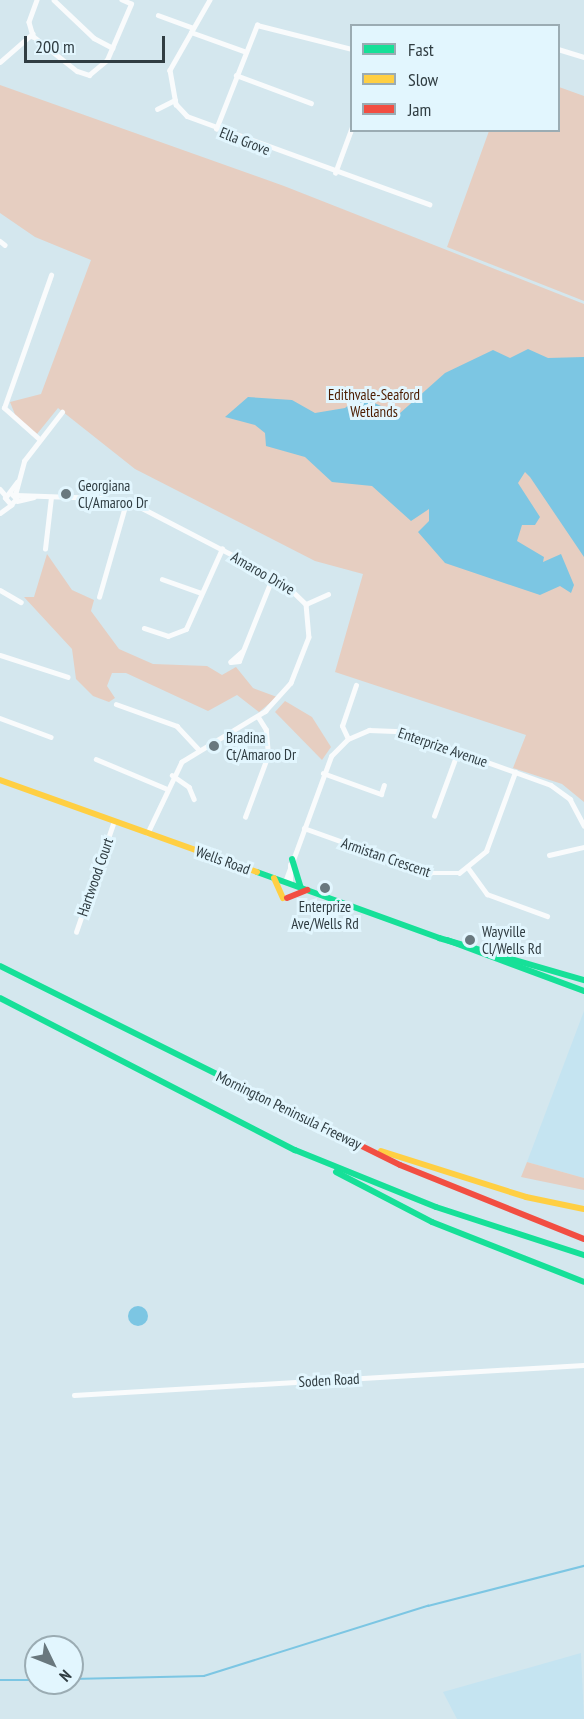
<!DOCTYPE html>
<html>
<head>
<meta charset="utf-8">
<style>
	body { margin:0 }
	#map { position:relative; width:584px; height:1719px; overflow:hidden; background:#d4e7ee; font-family:"PT Sans Narrow",sans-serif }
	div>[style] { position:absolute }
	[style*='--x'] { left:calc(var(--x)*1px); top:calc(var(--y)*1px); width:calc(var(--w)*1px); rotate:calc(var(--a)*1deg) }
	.built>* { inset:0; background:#c5e4f1 }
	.green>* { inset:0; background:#e6cec1 }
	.water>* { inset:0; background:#7cc6e3 }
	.round { border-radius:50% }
	.stream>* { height:1.5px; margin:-0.75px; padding:0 0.75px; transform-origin:0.75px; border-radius:0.75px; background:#7cc6e3 }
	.street>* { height:4.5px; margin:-2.25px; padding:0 2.25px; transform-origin:2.25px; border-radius:2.25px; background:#f9fbfc }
	.fast>* { height:6px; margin:-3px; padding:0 3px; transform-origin:3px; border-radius:3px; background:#16e098 }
	.slow>* { height:6px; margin:-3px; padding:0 3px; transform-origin:3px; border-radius:3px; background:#ffcf43 }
	.jam>* { height:6px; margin:-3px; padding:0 3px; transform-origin:3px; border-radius:3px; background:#f24e42 }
	.dots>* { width:16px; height:16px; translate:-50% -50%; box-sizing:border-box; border:3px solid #e2f6fe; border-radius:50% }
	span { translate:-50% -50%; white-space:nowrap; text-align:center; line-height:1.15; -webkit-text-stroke:6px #e2f6fe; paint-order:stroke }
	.street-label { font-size:15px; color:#303d42 }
	.park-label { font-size:15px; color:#4d1d01 }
	.poi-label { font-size:15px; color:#303d42 }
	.left { translate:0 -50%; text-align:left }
	.legend { position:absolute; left:350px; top:24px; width:210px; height:108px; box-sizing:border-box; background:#e2f6fe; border:2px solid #9bacb3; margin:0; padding:8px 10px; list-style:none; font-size:18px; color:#303d42 }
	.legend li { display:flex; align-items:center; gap:12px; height:30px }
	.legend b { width:30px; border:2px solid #9bacb3 }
	.north { position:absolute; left:24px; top:1635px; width:60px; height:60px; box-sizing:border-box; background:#e2f6fe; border:2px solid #9bacb3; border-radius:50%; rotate:133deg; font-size:16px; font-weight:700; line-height:24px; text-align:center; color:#303d42 }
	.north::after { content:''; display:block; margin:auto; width:21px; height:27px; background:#69787e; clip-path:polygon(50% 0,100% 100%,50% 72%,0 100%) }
	.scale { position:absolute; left:24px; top:36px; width:141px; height:27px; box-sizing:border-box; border:3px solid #303d42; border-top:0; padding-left:8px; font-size:18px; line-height:21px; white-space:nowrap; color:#303d42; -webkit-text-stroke:4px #e2f6fe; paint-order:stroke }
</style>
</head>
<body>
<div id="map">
	<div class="built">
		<i style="clip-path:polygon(584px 1011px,584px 1178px,527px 1162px)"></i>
		<i style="clip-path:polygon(581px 1653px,584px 1719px,457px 1719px,443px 1692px)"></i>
	</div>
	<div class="green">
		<i style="clip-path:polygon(0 85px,284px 186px,584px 304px,584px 802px,562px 784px,513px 768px,526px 735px,335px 672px,363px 574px,315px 561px,135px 469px,58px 408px,37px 434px,16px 417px,10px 402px,41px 394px,91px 260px,35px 237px,0 213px)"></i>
		<i style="clip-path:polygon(559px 87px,584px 96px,584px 301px,447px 247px,489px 131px,558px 130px)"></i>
		<i style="clip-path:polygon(47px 554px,72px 590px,94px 600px,91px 611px,119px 649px,153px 664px,207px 666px,222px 675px,236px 667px,253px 688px,277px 697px,259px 712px,237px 695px,208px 711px,126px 673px,112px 673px,107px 686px,115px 698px,109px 702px,93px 696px,76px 679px,72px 649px,24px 597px,34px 597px)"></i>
		<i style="clip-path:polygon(285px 701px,312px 717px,331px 747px,322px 760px,275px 712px)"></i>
		<i style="clip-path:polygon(527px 1162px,584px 1178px,584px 1190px,521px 1177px)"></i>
	</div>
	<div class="water">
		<i style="clip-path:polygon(528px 349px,548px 358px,584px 357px,584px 557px,530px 477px,525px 472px,518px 483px,540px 517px,535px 525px,522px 525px,517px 541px,544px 557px,543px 562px,561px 554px,574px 585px,571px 593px,560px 586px,540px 595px,445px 563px,418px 532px,429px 521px,429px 509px,411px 521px,372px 486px,332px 482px,305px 457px,266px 446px,265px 433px,255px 425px,225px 417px,248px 397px,292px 400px,315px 413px,345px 408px,352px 402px,352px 393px,399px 414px,445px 373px,493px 350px,510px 358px)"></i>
		<i class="round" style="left:128px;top:1306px;width:20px;height:20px"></i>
	</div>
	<div class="stream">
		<i style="--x:72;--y:1679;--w:132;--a:-1.3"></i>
		<i style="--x:204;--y:1676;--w:235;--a:-17.4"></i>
		<i style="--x:428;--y:1606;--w:161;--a:-14.4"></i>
		<i style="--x:0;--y:1680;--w:36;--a:0"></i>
	</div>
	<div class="street">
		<i style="--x:37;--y:0;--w:23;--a:110"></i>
		<i style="--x:29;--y:22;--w:15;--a:74"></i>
		<i style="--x:33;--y:36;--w:56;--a:38.5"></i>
		<i style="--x:77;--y:71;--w:13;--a:18"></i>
		<i style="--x:89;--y:75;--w:23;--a:-40"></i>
		<i style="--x:107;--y:60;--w:61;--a:-66.8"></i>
		<i style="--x:131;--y:4;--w:10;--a:-156"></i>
		<i style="--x:54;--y:0;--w:55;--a:43.5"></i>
		<i style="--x:94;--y:38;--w:21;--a:28"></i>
		<i style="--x:210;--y:0;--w:81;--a:119.7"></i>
		<i style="--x:170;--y:70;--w:35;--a:80"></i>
		<i style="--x:176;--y:104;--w:16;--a:47"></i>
		<i style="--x:187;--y:116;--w:258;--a:20"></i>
		<i style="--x:158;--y:15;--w:37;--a:20"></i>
		<i style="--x:191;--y:32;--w:56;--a:19.7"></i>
		<i style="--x:558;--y:49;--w:27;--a:17"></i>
		<i style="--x:0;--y:62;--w:43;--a:-41.2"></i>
		<i style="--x:236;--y:75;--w:80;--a:20.5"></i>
		<i style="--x:157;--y:109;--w:20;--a:-27"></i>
		<i style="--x:216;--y:129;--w:112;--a:-68.5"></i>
		<i style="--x:257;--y:25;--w:98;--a:14.2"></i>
		<i style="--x:335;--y:173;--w:49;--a:-69.7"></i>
		<i style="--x:0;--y:241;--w:6;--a:39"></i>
		<i style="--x:40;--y:440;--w:48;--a:-138.4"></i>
		<i style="--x:4;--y:408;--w:141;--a:-70.5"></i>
		<i style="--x:0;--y:489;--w:9;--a:49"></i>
		<i style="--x:11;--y:493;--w:8;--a:45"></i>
		<i style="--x:17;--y:499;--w:8;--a:135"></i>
		<i style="--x:11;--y:505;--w:9;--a:-131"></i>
		<i style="--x:5;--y:498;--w:20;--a:-53"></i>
		<i style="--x:15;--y:495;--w:35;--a:-75"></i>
		<i style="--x:24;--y:461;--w:62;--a:-52.2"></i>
		<i style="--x:16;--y:495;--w:85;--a:2"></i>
		<i style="--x:101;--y:498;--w:42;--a:13.7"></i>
		<i style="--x:142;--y:508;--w:157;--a:27.4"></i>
		<i style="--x:281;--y:580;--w:35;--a:44"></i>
		<i style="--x:306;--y:604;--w:33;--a:85"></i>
		<i style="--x:309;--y:637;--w:49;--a:111.4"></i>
		<i style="--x:291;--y:683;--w:38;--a:132"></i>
		<i style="--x:266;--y:711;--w:98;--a:148.7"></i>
		<i style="--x:182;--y:762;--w:79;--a:115.6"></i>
		<i style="--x:17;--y:501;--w:17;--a:-13"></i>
		<i style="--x:0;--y:513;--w:14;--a:-36"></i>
		<i style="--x:45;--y:549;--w:52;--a:-83.4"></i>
		<i style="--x:162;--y:579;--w:41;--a:19.7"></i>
		<i style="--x:0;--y:590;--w:24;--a:30"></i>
		<i style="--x:99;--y:597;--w:98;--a:-74"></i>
		<i style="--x:306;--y:604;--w:24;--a:-24"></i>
		<i style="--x:144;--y:628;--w:25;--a:18"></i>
		<i style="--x:168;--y:636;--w:19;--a:-21"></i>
		<i style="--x:186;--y:629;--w:88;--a:-65.8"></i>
		<i style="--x:242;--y:652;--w:15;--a:138"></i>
		<i style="--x:231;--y:662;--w:8;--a:-7"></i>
		<i style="--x:239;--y:661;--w:92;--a:-68.2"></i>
		<i style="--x:0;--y:655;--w:71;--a:17.9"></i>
		<i style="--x:116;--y:704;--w:65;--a:19.8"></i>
		<i style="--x:177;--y:726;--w:33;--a:47"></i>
		<i style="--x:0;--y:718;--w:54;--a:20.4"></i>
		<i style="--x:348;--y:739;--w:14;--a:-115"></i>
		<i style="--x:342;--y:726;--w:43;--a:-71.1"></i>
		<i style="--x:96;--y:759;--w:75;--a:22.8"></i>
		<i style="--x:323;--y:773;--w:62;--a:19.9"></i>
		<i style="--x:381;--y:794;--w:9;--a:-72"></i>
		<i style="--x:172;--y:775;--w:21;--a:35"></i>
		<i style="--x:189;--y:787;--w:13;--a:67"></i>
		<i style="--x:434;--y:816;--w:69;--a:-69.7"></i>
		<i style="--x:245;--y:817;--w:66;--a:-69.6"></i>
		<i style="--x:268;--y:755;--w:25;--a:-95"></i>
		<i style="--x:266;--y:730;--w:15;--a:-122"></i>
		<i style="--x:304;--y:828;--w:134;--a:19.7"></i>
		<i style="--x:430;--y:873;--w:29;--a:0"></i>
		<i style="--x:459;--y:873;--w:35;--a:-39"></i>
		<i style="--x:486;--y:851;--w:84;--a:-69.8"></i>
		<i style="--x:549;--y:855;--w:36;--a:-13"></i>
		<i style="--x:469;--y:869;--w:31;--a:54"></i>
		<i style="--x:487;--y:894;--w:64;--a:20.1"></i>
		<i style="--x:285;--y:882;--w:134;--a:-69.9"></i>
		<i style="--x:331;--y:756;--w:24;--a:-45"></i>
		<i style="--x:348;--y:739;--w:23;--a:-23"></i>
		<i style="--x:369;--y:730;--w:32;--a:2"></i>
		<i style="--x:401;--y:731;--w:159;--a:19.8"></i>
		<i style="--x:551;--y:785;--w:24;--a:36"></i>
		<i style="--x:570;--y:799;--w:30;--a:62"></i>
		<i style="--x:290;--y:884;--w:19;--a:-90"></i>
		<i style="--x:76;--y:932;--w:117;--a:-71.1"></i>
		<i style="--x:74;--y:1395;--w:511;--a:-3.37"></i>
	</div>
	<div class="fast">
		<i style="--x:292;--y:859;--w:30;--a:73"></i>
		<i style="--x:257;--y:872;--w:194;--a:19.9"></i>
		<i style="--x:439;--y:938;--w:151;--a:16.2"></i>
		<i style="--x:447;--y:940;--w:146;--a:20.4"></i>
		<i style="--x:0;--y:966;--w:309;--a:26.5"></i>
		<i style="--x:0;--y:998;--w:332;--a:27.3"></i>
		<i style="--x:295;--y:1150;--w:152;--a:22"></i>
		<i style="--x:436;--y:1207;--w:156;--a:18"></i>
		<i style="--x:336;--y:1172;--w:108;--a:27.5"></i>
		<i style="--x:432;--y:1222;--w:163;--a:21.5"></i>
	</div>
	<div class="slow">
		<i style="--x:0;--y:780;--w:273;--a:19.7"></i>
		<i style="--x:274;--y:878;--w:22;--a:66"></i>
		<i style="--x:381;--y:1151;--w:152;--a:17.6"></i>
		<i style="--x:526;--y:1197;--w:59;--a:11.7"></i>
	</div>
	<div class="jam">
		<i style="--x:287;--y:898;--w:22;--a:-22"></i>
		<i style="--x:277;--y:1104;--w:137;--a:26.4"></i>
		<i style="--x:400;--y:1165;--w:198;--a:21.9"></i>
	</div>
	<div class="dots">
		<i style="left:66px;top:494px;background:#69787e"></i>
		<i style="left:214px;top:746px;background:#69787e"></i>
		<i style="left:325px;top:888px;background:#69787e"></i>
		<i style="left:470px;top:940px;background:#69787e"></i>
	</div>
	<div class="street-label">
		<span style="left:245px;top:141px;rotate:21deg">Ella Grove</span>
		<span style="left:263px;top:573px;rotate:30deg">Amaroo Drive</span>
		<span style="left:443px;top:747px;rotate:19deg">Enterprize Avenue</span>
		<span style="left:386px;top:857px;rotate:19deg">Armistan Crescent</span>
		<span style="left:223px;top:860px;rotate:20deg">Wells Road</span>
		<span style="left:95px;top:877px;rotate:-71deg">Hartwood Court</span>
		<span style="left:289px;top:1110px;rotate:26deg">Mornington Peninsula Freeway</span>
		<span style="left:329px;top:1380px;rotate:-3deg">Soden Road</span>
	</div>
	<div class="park-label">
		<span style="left:374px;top:403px">Edithvale-Seaford<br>Wetlands</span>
	</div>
	<div class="poi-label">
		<span class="left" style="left:78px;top:494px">Georgiana<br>Cl/Amaroo Dr</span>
		<span class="left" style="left:226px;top:746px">Bradina<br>Ct/Amaroo Dr</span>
		<span style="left:325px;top:915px">Enterprize<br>Ave/Wells Rd</span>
		<span class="left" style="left:482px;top:940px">Wayville<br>Cl/Wells Rd</span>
	</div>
	<ul class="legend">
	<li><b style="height:8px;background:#16e098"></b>Fast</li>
	<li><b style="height:8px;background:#ffcf43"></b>Slow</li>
	<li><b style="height:8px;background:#f24e42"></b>Jam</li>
	</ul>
	<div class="north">N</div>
	<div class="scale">200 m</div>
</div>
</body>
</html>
